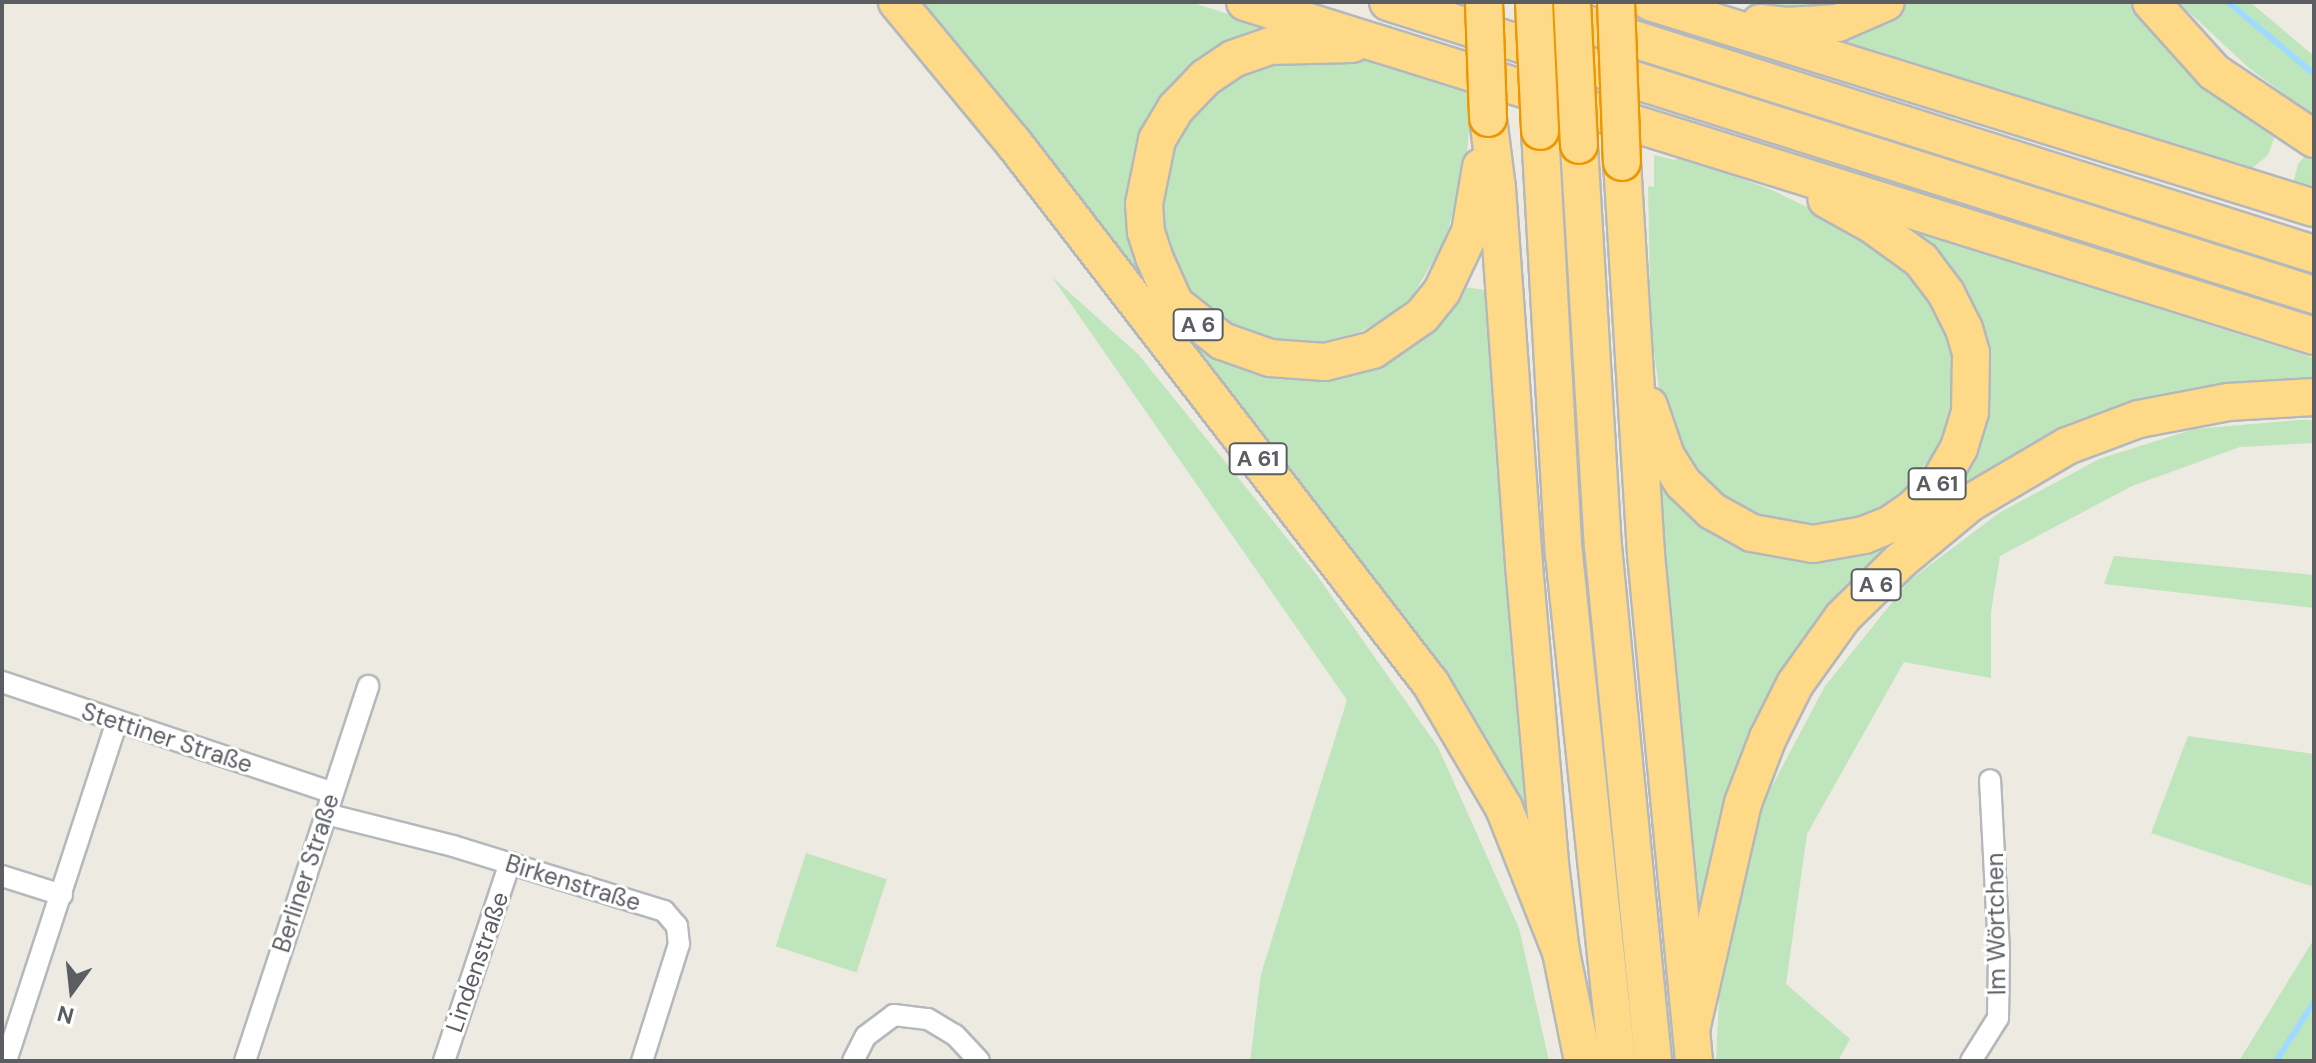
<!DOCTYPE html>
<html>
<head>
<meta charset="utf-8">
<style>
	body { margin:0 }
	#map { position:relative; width:2316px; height:1063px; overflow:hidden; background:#edeae1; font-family:"DM Sans",sans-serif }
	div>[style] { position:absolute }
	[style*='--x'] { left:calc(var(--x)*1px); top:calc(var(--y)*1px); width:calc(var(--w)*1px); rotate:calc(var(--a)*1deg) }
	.green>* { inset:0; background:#bfe5bd; transform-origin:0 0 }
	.stream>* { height:6px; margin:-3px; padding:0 3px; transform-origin:3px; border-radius:3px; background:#9fdbff }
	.roads { filter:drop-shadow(2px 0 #b4b8bc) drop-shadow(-2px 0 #b4b8bc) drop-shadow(0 2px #b4b8bc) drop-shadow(0 -2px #b4b8bc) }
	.street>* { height:20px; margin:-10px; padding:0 10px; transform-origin:10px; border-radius:10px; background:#fff }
	.highway>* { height:36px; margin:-18px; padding:0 18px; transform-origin:18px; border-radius:18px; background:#fdd988 }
	.bridges { filter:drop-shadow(2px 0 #ee9600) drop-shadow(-2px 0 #ee9600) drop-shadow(0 2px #ee9600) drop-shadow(0 -2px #ee9600) }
	.highway-bridge>* { height:36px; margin:-18px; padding:0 18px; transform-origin:18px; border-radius:18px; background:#fdd988 }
	span { translate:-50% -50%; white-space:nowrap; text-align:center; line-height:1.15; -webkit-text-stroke:6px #fff; paint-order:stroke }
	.shield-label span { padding:2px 6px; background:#fff; border:2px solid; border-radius:6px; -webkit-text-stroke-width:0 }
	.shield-label { font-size:22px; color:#5a5e62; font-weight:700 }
	.street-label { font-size:24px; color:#5a5e62 }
	.frame { position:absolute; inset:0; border:4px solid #5a5e62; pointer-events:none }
	.north { position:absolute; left:32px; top:951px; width:80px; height:80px; -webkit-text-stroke:6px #fff; paint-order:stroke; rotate:195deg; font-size:22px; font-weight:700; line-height:32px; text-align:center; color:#5a5e62 }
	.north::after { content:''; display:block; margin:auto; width:28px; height:36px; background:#5a5e62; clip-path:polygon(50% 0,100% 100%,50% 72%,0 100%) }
</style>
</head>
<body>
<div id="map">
	<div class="green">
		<i style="clip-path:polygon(912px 2px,1190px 2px,1279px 30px,1151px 115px,1132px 162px,1129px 196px,1153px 290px,1326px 375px,1457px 286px,1486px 290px,1530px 839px)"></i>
		<i style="clip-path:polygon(1732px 2px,1838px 2px,1780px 9px)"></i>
		<i style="clip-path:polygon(1904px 2px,2138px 2px,2277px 130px,2268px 155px,2249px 171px,1844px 45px,1843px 39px)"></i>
		<i style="clip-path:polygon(2178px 2px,2250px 2px,2314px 56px,2314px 116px,2249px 68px)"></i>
		<i style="clip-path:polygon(1355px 59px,1396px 66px,1472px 92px,1467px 153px,1446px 239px,1412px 297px,1383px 320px,1360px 332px,1307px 346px,1277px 343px,1251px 336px,1200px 304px,1179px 281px,1160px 219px,1166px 158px,1190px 112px,1228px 80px,1270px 62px)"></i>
		<i style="clip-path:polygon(2310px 150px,2314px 153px,2314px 190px,2293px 184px,2298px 164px)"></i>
		<i style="clip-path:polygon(1654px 155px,1675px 160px,1679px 156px,1772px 190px,1851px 228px,1899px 263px,1928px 294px,1947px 333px,1954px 372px,1952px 403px,1943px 441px,1902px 494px,1867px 518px,1828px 529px,1787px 525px,1740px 509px,1708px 483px,1680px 447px,1660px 396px,1651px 329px,1648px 186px,1654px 187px)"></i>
		<i style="clip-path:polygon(1901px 227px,2314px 358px,2314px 384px,2122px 413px,1847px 598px,1700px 935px,1658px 462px,1678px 492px,1862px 548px,1983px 410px)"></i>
		<i style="clip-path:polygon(1052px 277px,1138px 354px,1316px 574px,1438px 747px,1519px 928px,1549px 1061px,1250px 1061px,1261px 974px,1347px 700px)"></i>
		<i style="clip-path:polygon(2299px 420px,2314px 420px,2314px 443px,2240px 447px,2132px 486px,2000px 556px,1991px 612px,1991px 678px,1904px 662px,1807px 834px,1786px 984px,1850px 1039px,1838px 1061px,1716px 1061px,1720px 978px,1753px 822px,1825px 686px,1910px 580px,1999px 513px,2099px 459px,2194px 429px)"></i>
		<i style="clip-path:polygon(2114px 556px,2314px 575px,2314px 608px,2104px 584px)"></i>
		<i style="clip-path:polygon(2188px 736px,2314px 754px,2314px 887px,2151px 833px)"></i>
		<i style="left:806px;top:853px;width:85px;height:98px;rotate:18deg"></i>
		<i style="clip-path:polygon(2314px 939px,2314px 1061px,2239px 1061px)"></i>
	</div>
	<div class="stream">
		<i style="--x:2228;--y:2;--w:112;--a:39.9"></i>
		<i style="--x:2276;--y:1061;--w:70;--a:-57.2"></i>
	</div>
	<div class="roads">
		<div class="street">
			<i style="--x:2;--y:682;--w:349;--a:18.5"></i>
			<i style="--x:326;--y:814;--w:131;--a:14.1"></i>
			<i style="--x:453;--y:846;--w:221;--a:17.1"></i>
			<i style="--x:664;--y:911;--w:20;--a:49"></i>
			<i style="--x:677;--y:926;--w:18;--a:84"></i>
			<i style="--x:679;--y:944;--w:123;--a:107.5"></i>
			<i style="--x:2;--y:876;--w:63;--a:17.6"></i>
			<i style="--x:6;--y:1061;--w:357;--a:-71.9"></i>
			<i style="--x:245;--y:1061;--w:395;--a:-71.8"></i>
			<i style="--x:444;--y:1061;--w:209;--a:-71.6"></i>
			<i style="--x:853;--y:1061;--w:28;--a:-63"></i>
			<i style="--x:866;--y:1036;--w:35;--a:-37"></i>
			<i style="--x:894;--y:1015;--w:34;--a:7"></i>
			<i style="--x:928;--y:1019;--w:31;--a:31"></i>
			<i style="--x:955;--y:1035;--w:35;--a:47"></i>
			<i style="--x:1971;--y:1061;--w:51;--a:-57.9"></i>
			<i style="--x:1998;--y:1018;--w:67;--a:-89.1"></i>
			<i style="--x:1999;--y:951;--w:171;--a:-93"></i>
		</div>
		<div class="highway">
			<i style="--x:897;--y:2;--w:182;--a:50.4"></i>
			<i style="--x:1013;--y:142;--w:684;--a:52.36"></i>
			<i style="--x:1431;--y:684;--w:144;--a:59.5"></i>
			<i style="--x:1504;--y:808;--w:155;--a:68.4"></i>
			<i style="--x:1245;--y:2;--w:1120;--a:17.35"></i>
			<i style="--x:1388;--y:2;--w:971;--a:17.56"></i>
			<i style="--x:1650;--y:2;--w:695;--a:17.24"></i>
			<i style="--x:2151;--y:2;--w:94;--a:48"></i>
			<i style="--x:2214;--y:72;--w:120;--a:33.8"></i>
			<i style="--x:1545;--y:11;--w:806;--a:17.54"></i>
			<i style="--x:1760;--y:23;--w:27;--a:6"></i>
			<i style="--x:1787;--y:26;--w:51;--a:-3.4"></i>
			<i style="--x:1838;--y:23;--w:52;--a:-23.6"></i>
			<i style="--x:1352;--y:44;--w:82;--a:178.6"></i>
			<i style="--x:1270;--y:46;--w:39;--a:161"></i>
			<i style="--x:1233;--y:59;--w:34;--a:146"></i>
			<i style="--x:1205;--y:78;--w:42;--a:134"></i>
			<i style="--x:1176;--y:108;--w:37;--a:121"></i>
			<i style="--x:1157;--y:140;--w:65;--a:101.5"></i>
			<i style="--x:1144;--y:204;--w:28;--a:86"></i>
			<i style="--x:1146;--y:232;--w:26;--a:72"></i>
			<i style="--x:1154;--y:257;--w:51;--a:65.9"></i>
			<i style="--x:1175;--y:304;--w:60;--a:38.2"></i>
			<i style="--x:1222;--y:341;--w:51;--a:19.5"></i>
			<i style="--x:1270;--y:358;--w:55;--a:4.2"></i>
			<i style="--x:1325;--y:362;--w:49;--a:-14"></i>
			<i style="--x:1373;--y:350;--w:60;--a:-34.8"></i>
			<i style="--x:1422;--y:316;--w:32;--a:-51"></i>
			<i style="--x:1442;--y:291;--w:65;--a:-64.6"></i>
			<i style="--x:1470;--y:232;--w:66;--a:-80.4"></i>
			<i style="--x:1488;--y:118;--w:71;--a:82.7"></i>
			<i style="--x:1497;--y:188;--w:378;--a:85.9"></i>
			<i style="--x:1524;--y:565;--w:308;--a:85"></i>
			<i style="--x:1551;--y:872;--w:81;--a:82.9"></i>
			<i style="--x:1561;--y:952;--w:111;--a:78.6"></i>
			<i style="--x:1540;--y:131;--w:424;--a:86.8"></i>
			<i style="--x:1564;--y:554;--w:510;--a:84.03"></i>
			<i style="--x:1579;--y:145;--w:402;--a:86.6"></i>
			<i style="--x:1603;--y:546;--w:517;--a:84.45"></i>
			<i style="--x:1622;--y:162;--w:393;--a:86.5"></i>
			<i style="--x:1646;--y:554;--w:509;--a:84.59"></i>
			<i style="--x:1649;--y:406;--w:53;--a:71.2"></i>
			<i style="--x:1666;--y:456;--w:32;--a:58"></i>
			<i style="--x:1683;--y:483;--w:40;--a:44"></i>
			<i style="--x:1712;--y:511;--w:46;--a:28.8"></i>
			<i style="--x:1752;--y:533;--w:62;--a:10.2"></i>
			<i style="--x:1813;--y:544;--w:52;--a:-10"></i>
			<i style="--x:1864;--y:535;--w:29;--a:-22"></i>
			<i style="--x:1891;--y:524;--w:28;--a:-35"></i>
			<i style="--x:1914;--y:508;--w:37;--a:-46"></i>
			<i style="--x:1940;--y:481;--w:38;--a:-60"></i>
			<i style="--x:1959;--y:448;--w:38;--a:-73"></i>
			<i style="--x:1970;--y:412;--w:59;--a:-89"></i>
			<i style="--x:1971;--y:353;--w:25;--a:-106"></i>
			<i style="--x:1964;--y:329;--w:40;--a:-116.6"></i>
			<i style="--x:1946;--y:293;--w:41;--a:-127.1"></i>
			<i style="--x:1921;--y:260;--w:62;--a:-144.2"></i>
			<i style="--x:1871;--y:224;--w:51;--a:-150.9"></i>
			<i style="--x:1691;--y:1030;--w:233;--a:-77.1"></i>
			<i style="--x:1743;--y:803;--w:70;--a:-69"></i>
			<i style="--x:1768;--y:738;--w:60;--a:-63.4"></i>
			<i style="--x:1795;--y:684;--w:82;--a:-54.4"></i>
			<i style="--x:1843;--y:617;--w:80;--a:-44.5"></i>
			<i style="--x:1900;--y:561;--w:91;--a:-39.6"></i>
			<i style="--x:1970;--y:503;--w:113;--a:-30.4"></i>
			<i style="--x:2067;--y:446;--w:77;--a:-20.6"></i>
			<i style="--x:2139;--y:419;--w:91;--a:-10.8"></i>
			<i style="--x:2228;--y:402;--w:86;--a:-3.3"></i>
		</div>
	</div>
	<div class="bridges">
		<div class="highway-bridge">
			<i style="--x:1484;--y:2;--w:116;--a:88"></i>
			<i style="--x:1534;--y:2;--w:129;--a:87.3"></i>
			<i style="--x:1572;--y:2;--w:143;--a:87.2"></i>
			<i style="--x:1616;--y:2;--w:160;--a:87.9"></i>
		</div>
	</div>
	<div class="shield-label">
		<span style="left:1198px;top:325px">A 6</span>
		<span style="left:1258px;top:459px">A 61</span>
		<span style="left:1937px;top:484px">A 61</span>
		<span style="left:1876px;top:585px">A 6</span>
	</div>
	<div class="street-label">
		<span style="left:167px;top:738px;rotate:18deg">Stettiner Straße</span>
		<span style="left:306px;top:873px;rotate:-72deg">Berliner Straße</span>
		<span style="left:573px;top:883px;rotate:17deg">Birkenstraße</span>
		<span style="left:1996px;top:924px;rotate:-91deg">Im Wörtchen</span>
		<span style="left:477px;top:962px;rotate:-71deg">Lindenstraße</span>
	</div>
	<div class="frame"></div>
	<div class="north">N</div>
</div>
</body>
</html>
